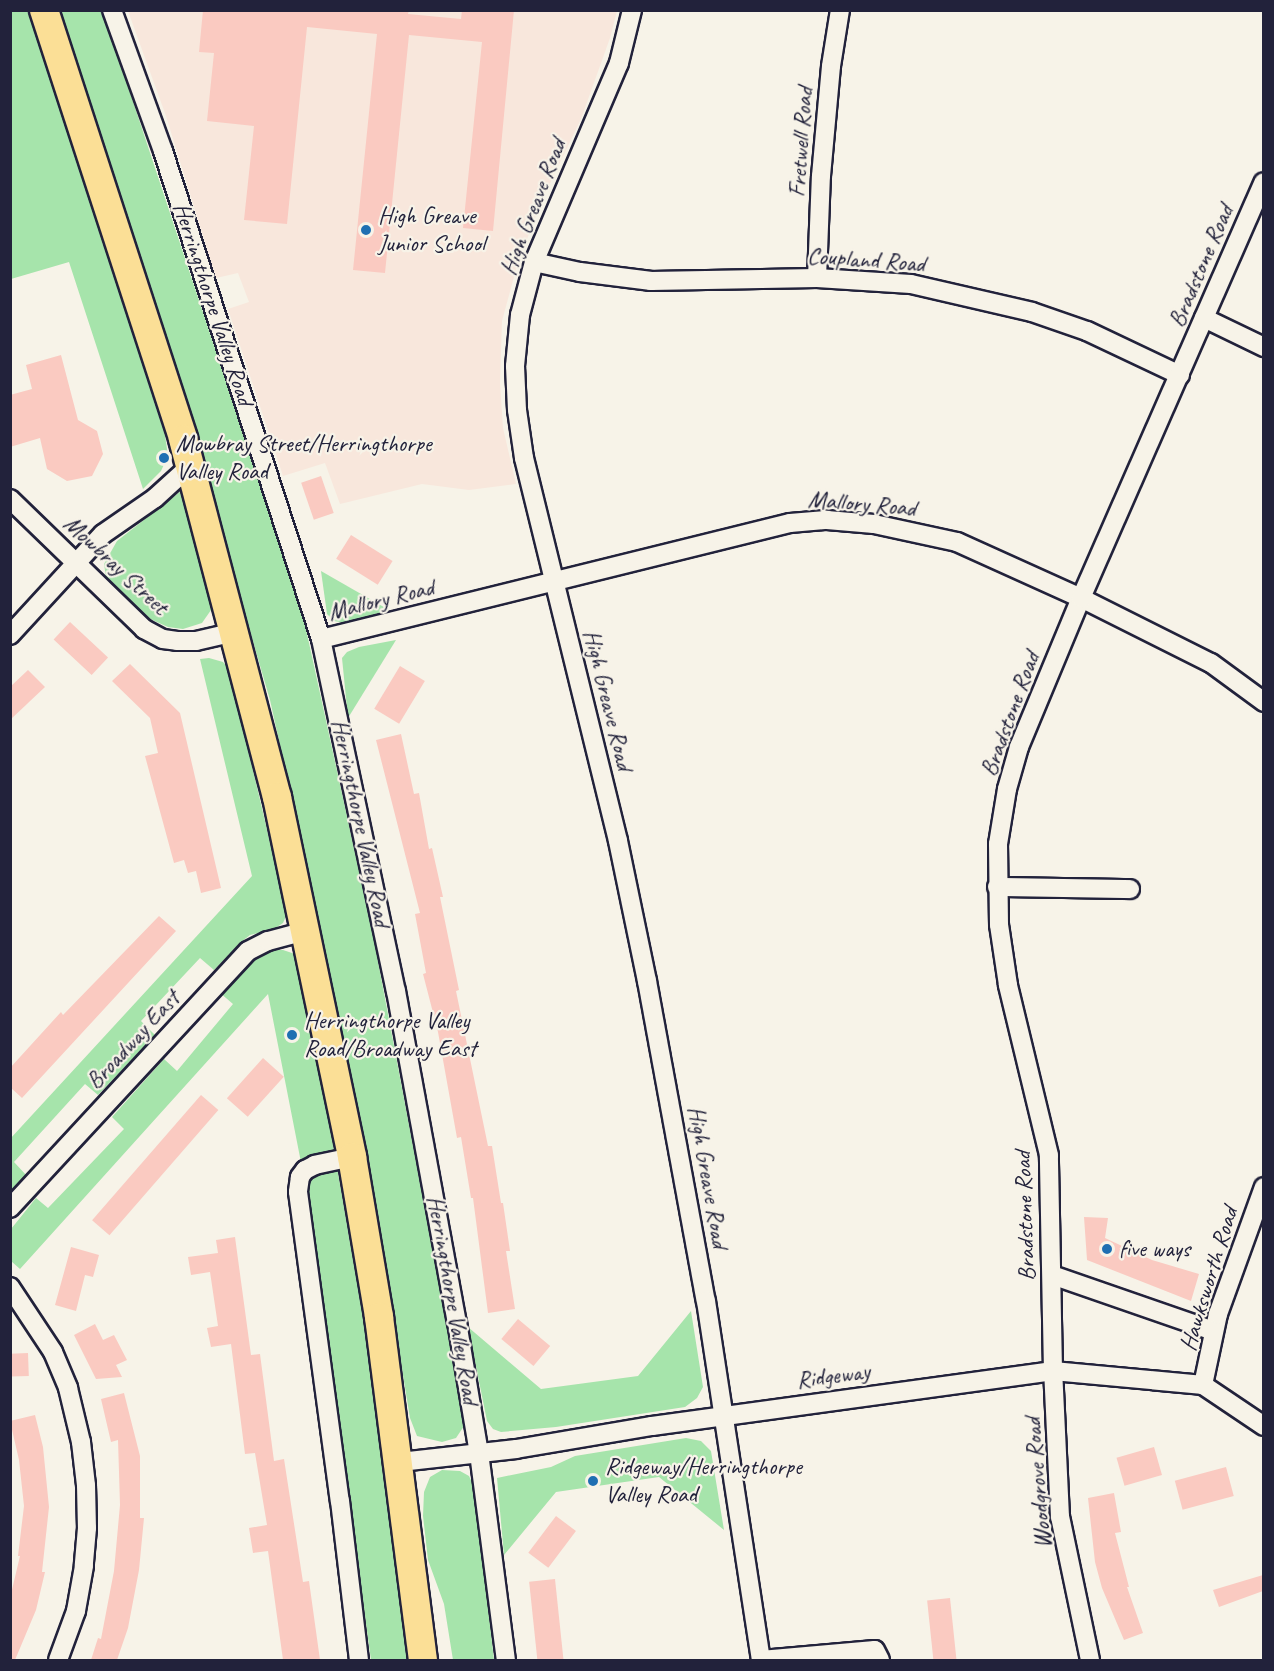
<!DOCTYPE html>
<html>
<head>
<meta charset="utf-8">
<style>
	body { margin:0 }
	#map { position:relative; width:1274px; height:1671px; overflow:hidden; background:#f7f3e8; font-family:Caveat,sans-serif }
	div>[style] { position:absolute }
	[style*='--x'] { left:calc(var(--x)*1px); top:calc(var(--y)*1px); width:calc(var(--w)*1px); rotate:calc(var(--a)*1deg) }
	.built>* { inset:0; background:#f8e7dc }
	.green>* { inset:0; background:#a6e4ab }
	.building>* { inset:0; background:#facac1; transform-origin:0 0 }
	.roads { filter:drop-shadow(2px 0 #22223b) drop-shadow(-2px 0 #22223b) drop-shadow(0 2px #22223b) drop-shadow(0 -2px #22223b) }
	.minor>* { height:18px; margin:-9px; padding:0 9px; transform-origin:9px; border-radius:9px; background:#f7f3e8 }
	.primary>* { height:28px; margin:-14px; padding:0 14px; transform-origin:14px; border-radius:14px; background:#fbdf96 }
	.dots>* { width:16px; height:16px; translate:-50% -50%; box-sizing:border-box; border:3px solid #f7f3e8; border-radius:50% }
	span { translate:-50% -50%; white-space:nowrap; text-align:center; line-height:1.15; -webkit-text-stroke:4.5px #f7f3e8; paint-order:stroke }
	.street-label { font-size:24px; color:#22223b }
	.poi-label { font-size:24px; color:#22223b }
	.left { translate:0 -50%; text-align:left }
	.frame { position:absolute; inset:0; border:12px solid #22223b; pointer-events:none }
</style>
</head>
<body>
<div id="map">
	<div class="built">
		<i style="clip-path:polygon(128px 11px,617px 11px,610px 38px,581px 119px,543px 198px,518px 262px,502px 321px,500px 383px,503px 428px,516px 484px,469px 490px,422px 484px,340px 504px,325px 463px,283px 476px,228px 309px,249px 302px,238px 273px,216px 278px,166px 116px)"></i>
	</div>
	<div class="green">
		<i style="clip-path:polygon(11px 11px,28px 11px,165px 435px,168px 456px,161px 471px,143px 489px,69px 262px,11px 279px)"></i>
		<i style="clip-path:polygon(53px 11px,103px 11px,302px 611px,373px 935px,463px 1410px,464px 1426px,456px 1438px,442px 1442px,417px 1436px,410px 1418px,380px 1234px,325px 949px,270px 700px,152px 294px)"></i>
		<i style="clip-path:polygon(181px 491px,208px 583px,211px 610px,202px 623px,183px 629px,168px 627px,148px 618px,106px 577px,104px 564px,117px 541px)"></i>
		<i style="clip-path:polygon(321px 571px,389px 610px,345px 623px,334px 621px,327px 614px)"></i>
		<i style="clip-path:polygon(396px 640px,348px 718px,342px 658px,347px 652px,359px 647px)"></i>
		<i style="clip-path:polygon(209px 658px,223px 662px,229px 669px,287px 914px,283px 923px,274px 929px,250px 935px,241px 942px,214px 970px,200px 958px,141px 1021px,155px 1035px,98px 1095px,85px 1084px,14px 1162px,27px 1176px,11px 1193px,10px 1139px,252px 876px,200px 659px)"></i>
		<i style="clip-path:polygon(268px 950px,283px 950px,295px 954px,302px 964px,373px 1375px,409px 1660px,371px 1660px,307px 1193px,268px 994px,20px 1269px,11px 1261px,11px 1229px,36px 1198px,48px 1208px,124px 1129px,112px 1117px,164px 1059px,177px 1071px,233px 1004px,219px 992px,251px 956px)"></i>
		<i style="clip-path:polygon(691px 1311px,703px 1387px,697px 1398px,685px 1407px,556px 1427px,501px 1432px,493px 1429px,487px 1421px,468px 1327px,541px 1389px,638px 1376px)"></i>
		<i style="clip-path:polygon(686px 1438px,701px 1441px,711px 1451px,724px 1530px,659px 1477px,556px 1492px,504px 1555px,497px 1478px,551px 1467px,575px 1456px)"></i>
		<i style="clip-path:polygon(442px 1470px,460px 1471px,469px 1476px,475px 1489px,494px 1660px,453px 1660px,444px 1604px,428px 1560px,423px 1516px,424px 1492px,430px 1477px)"></i>
	</div>
	<div class="building">
		<i style="clip-path:polygon(203px 10px,409px 10px,408px 14px,461px 19px,462px 10px,514px 10px,493px 231px,463px 228px,482px 42px,409px 35px,385px 273px,353px 270px,377px 34px,307px 27px,287px 224px,244px 220px,254px 126px,207px 121px,214px 53px,199px 52px)"></i>
		<i style="clip-path:polygon(61px 355px,78px 420px,97px 431px,103px 454px,92px 476px,67px 481px,47px 469px,40px 438px,10px 447px,10px 395px,32px 389px,26px 365px)"></i>
		<i style="left:321px;top:476px;width:39px;height:21px;rotate:71deg"></i>
		<i style="left:351px;top:535px;width:49px;height:28px;rotate:32deg"></i>
		<i style="left:70px;top:622px;width:52px;height:24px;rotate:43deg"></i>
		<i style="clip-path:polygon(130px 664px,180px 713px,221px 888px,201px 893px,196px 871px,188px 873px,184px 860px,174px 863px,145px 756px,158px 753px,150px 718px,112px 681px)"></i>
		<i style="left:400px;top:666px;width:29px;height:50px;rotate:31deg"></i>
		<i style="clip-path:polygon(28px 670px,45px 687px,10px 720px,10px 687px)"></i>
		<i style="clip-path:polygon(401px 734px,414px 794px,419px 793px,429px 849px,432px 848px,443px 897px,440px 897px,459px 990px,456px 991px,488px 1146px,492px 1146px,501px 1203px,503px 1203px,510px 1251px,506px 1251px,515px 1309px,488px 1313px,473px 1198px,471px 1198px,461px 1137px,457px 1138px,438px 1032px,423px 974px,426px 973px,415px 914px,420px 913px,376px 740px)"></i>
		<i style="clip-path:polygon(159px 916px,176px 931px,22px 1098px,10px 1087px,10px 1068px,61px 1012px,63px 1015px)"></i>
		<i style="left:263px;top:1058px;width:28px;height:54px;rotate:42deg"></i>
		<i style="left:201px;top:1095px;width:23px;height:166px;rotate:41deg"></i>
		<i style="clip-path:polygon(1084px 1217px,1108px 1218px,1105px 1238px,1152px 1260px,1199px 1274px,1191px 1301px,1087px 1260px)"></i>
		<i style="clip-path:polygon(235px 1237px,251px 1355px,260px 1354px,274px 1461px,284px 1459px,303px 1582px,309px 1581px,320px 1660px,283px 1660px,268px 1551px,253px 1553px,249px 1528px,267px 1525px,255px 1453px,245px 1454px,231px 1344px,211px 1347px,207px 1328px,218px 1326px,210px 1272px,191px 1275px,188px 1257px,218px 1253px,216px 1240px)"></i>
		<i style="clip-path:polygon(71px 1247px,99px 1255px,93px 1277px,85px 1275px,76px 1311px,55px 1305px)"></i>
		<i style="left:518px;top:1319px;width:42px;height:26px;rotate:40deg"></i>
		<i style="clip-path:polygon(95px 1324px,103px 1340px,114px 1335px,127px 1360px,116px 1365px,122px 1377px,96px 1379px,74px 1335px)"></i>
		<i style="left:28px;top:1353px;width:23px;height:18px;rotate:88deg"></i>
		<i style="clip-path:polygon(124px 1393px,140px 1456px,140px 1518px,144px 1518px,139px 1570px,128px 1628px,117px 1660px,91px 1660px,98px 1638px,101px 1639px,114px 1571px,120px 1505px,118px 1440px,111px 1442px,101px 1399px)"></i>
		<i style="clip-path:polygon(35px 1415px,43px 1447px,49px 1507px,42px 1572px,45px 1572px,36px 1610px,15px 1660px,10px 1660px,10px 1598px,20px 1556px,18px 1556px,24px 1506px,19px 1460px,10px 1421px)"></i>
		<i style="left:1154px;top:1447px;width:29px;height:39px;rotate:74deg"></i>
		<i style="left:1226px;top:1467px;width:30px;height:53px;rotate:75deg"></i>
		<i style="clip-path:polygon(1114px 1493px,1121px 1532px,1115px 1533px,1129px 1587px,1127px 1587px,1143px 1633px,1124px 1640px,1102px 1588px,1095px 1562px,1088px 1498px)"></i>
		<i style="left:556px;top:1516px;width:25px;height:46px;rotate:37deg"></i>
		<i style="clip-path:polygon(1263px 1575px,1263px 1591px,1219px 1607px,1213px 1590px)"></i>
		<i style="left:555px;top:1579px;width:81px;height:26px;rotate:84deg"></i>
		<i style="left:950px;top:1598px;width:62px;height:23px;rotate:84deg"></i>
	</div>
	<div class="roads">
		<div class="minor">
			<i style="--x:112;--y:10;--w:150;--a:70.1"></i>
			<i style="--x:163;--y:151;--w:513;--a:72.06"></i>
			<i style="--x:321;--y:639;--w:360;--a:78"></i>
			<i style="--x:396;--y:991;--w:337;--a:79.6"></i>
			<i style="--x:457;--y:1322;--w:133;--a:80.5"></i>
			<i style="--x:479;--y:1453;--w:209;--a:82.6"></i>
			<i style="--x:632;--y:10;--w:55;--a:103.8"></i>
			<i style="--x:619;--y:63;--w:216;--a:113.1"></i>
			<i style="--x:534;--y:262;--w:55;--a:104.8"></i>
			<i style="--x:520;--y:315;--w:51;--a:95.6"></i>
			<i style="--x:515;--y:366;--w:44;--a:87.4"></i>
			<i style="--x:517;--y:410;--w:49;--a:81.7"></i>
			<i style="--x:524;--y:458;--w:394;--a:76.2"></i>
			<i style="--x:618;--y:841;--w:143;--a:78.3"></i>
			<i style="--x:647;--y:981;--w:325;--a:79.6"></i>
			<i style="--x:706;--y:1301;--w:363;--a:81.3"></i>
			<i style="--x:534;--y:262;--w:47;--a:12.3"></i>
			<i style="--x:580;--y:272;--w:72;--a:7.2"></i>
			<i style="--x:651;--y:281;--w:166;--a:-1"></i>
			<i style="--x:817;--y:278;--w:94;--a:3.7"></i>
			<i style="--x:911;--y:284;--w:124;--a:13"></i>
			<i style="--x:1032;--y:312;--w:58;--a:19.1"></i>
			<i style="--x:1087;--y:331;--w:103;--a:25.3"></i>
			<i style="--x:817;--y:278;--w:102;--a:-87.8"></i>
			<i style="--x:821;--y:176;--w:110;--a:-84.8"></i>
			<i style="--x:831;--y:66;--w:57;--a:-80.9"></i>
			<i style="--x:1204;--y:318;--w:67;--a:25.8"></i>
			<i style="--x:10;--y:499;--w:187;--a:44.1"></i>
			<i style="--x:144;--y:629;--w:21;--a:28"></i>
			<i style="--x:163;--y:639;--w:14;--a:8"></i>
			<i style="--x:177;--y:641;--w:19;--a:0"></i>
			<i style="--x:196;--y:641;--w:40;--a:-13"></i>
			<i style="--x:10;--y:635;--w:137;--a:-47.4"></i>
			<i style="--x:103;--y:534;--w:63;--a:-34.7"></i>
			<i style="--x:155;--y:498;--w:47;--a:-42.4"></i>
			<i style="--x:321;--y:639;--w:483;--a:-13.9"></i>
			<i style="--x:790;--y:523;--w:37;--a:-5"></i>
			<i style="--x:827;--y:520;--w:47;--a:4.9"></i>
			<i style="--x:874;--y:524;--w:85;--a:12.2"></i>
			<i style="--x:957;--y:542;--w:136;--a:24.3"></i>
			<i style="--x:1081;--y:598;--w:145;--a:26.6"></i>
			<i style="--x:1211;--y:663;--w:66;--a:36.3"></i>
			<i style="--x:997;--y:887;--w:133;--a:0.9"></i>
			<i style="--x:352;--y:1157;--w:38;--a:168"></i>
			<i style="--x:315;--y:1165;--w:11;--a:153"></i>
			<i style="--x:305;--y:1170;--w:9;--a:126"></i>
			<i style="--x:300;--y:1177;--w:15;--a:98"></i>
			<i style="--x:298;--y:1192;--w:312;--a:82.3"></i>
			<i style="--x:340;--y:1501;--w:160;--a:83.2"></i>
			<i style="--x:10;--y:1208;--w:350;--a:-47.2"></i>
			<i style="--x:248;--y:951;--w:22;--a:-27"></i>
			<i style="--x:268;--y:941;--w:39;--a:-15"></i>
			<i style="--x:1052;--y:1275;--w:171;--a:19.1"></i>
			<i style="--x:10;--y:1287;--w:78;--a:56.5"></i>
			<i style="--x:53;--y:1352;--w:39;--a:67"></i>
			<i style="--x:68;--y:1388;--w:56;--a:76.5"></i>
			<i style="--x:81;--y:1442;--w:43;--a:83.4"></i>
			<i style="--x:86;--y:1485;--w:43;--a:88.7"></i>
			<i style="--x:87;--y:1528;--w:38;--a:95"></i>
			<i style="--x:84;--y:1566;--w:46;--a:100.1"></i>
			<i style="--x:76;--y:1611;--w:52;--a:110.2"></i>
			<i style="--x:1203;--y:1385;--w:73;--a:-78.1"></i>
			<i style="--x:1218;--y:1314;--w:135;--a:-70.1"></i>
			<i style="--x:400;--y:1462;--w:117;--a:-6.4"></i>
			<i style="--x:516;--y:1449;--w:138;--a:-9.6"></i>
			<i style="--x:652;--y:1426;--w:405;--a:-7.8"></i>
			<i style="--x:1053;--y:1371;--w:151;--a:5.3"></i>
			<i style="--x:1203;--y:1385;--w:73;--a:33.9"></i>
			<i style="--x:761;--y:1660;--w:114;--a:-5"></i>
			<i style="--x:875;--y:1650;--w:11;--a:63"></i>
			<i style="--x:1090;--y:1660;--w:146;--a:-101.8"></i>
			<i style="--x:1060;--y:1517;--w:146;--a:-92.7"></i>
			<i style="--x:1053;--y:1371;--w:216;--a:-91.1"></i>
			<i style="--x:1049;--y:1155;--w:175;--a:-103.6"></i>
			<i style="--x:1008;--y:985;--w:61;--a:-98.5"></i>
			<i style="--x:999;--y:925;--w:81;--a:-90.7"></i>
			<i style="--x:998;--y:844;--w:56;--a:-80.7"></i>
			<i style="--x:1007;--y:789;--w:44;--a:-74.1"></i>
			<i style="--x:1019;--y:747;--w:161;--a:-67.4"></i>
			<i style="--x:1081;--y:598;--w:454;--a:-66.3"></i>
		</div>
		<div class="primary">
			<i style="--x:44;--y:10;--w:451;--a:72"></i>
			<i style="--x:183;--y:439;--w:370;--a:75.3"></i>
			<i style="--x:277;--y:797;--w:368;--a:78.2"></i>
			<i style="--x:352;--y:1157;--w:162;--a:80.4"></i>
			<i style="--x:379;--y:1317;--w:346;--a:82.7"></i>
		</div>
	</div>
	<div class="dots">
		<i style="left:366px;top:230px;background:#1f6fb2"></i>
		<i style="left:164px;top:458px;background:#1f6fb2"></i>
		<i style="left:292px;top:1035px;background:#1f6fb2"></i>
		<i style="left:1107px;top:1249px;background:#1f6fb2"></i>
		<i style="left:593px;top:1481px;background:#1f6fb2"></i>
	</div>
	<div class="street-label">
		<span style="left:801px;top:142px;rotate:-86deg">Fretwell Road</span>
		<span style="left:533px;top:207px;rotate:-69deg">High Greave Road</span>
		<span style="left:866px;top:260px;rotate:4deg">Coupland Road</span>
		<span style="left:1201px;top:266px;rotate:-67deg">Bradstone Road</span>
		<span style="left:213px;top:304px;rotate:72deg">Herringthorpe Valley Road</span>
		<span style="left:862px;top:504px;rotate:5deg">Mallory Road</span>
		<span style="left:116px;top:565px;rotate:43deg">Mowbray Street</span>
		<span style="left:381px;top:600px;rotate:-14deg">Mallory Road</span>
		<span style="left:608px;top:700px;rotate:76deg">High Greave Road</span>
		<span style="left:1010px;top:714px;rotate:-70deg">Bradstone Road</span>
		<span style="left:361px;top:823px;rotate:78deg">Herringthorpe Valley Road</span>
		<span style="left:133px;top:1040px;rotate:-47deg">Broadway East</span>
		<span style="left:708px;top:1177px;rotate:80deg">High Greave Road</span>
		<span style="left:1025px;top:1216px;rotate:-92deg">Bradstone Road</span>
		<span style="left:1209px;top:1279px;rotate:-73deg">Hawksworth Road</span>
		<span style="left:453px;top:1300px;rotate:80deg">Herringthorpe Valley Road</span>
		<span style="left:833px;top:1376px;rotate:-8deg">Ridgeway</span>
		<span style="left:1038px;top:1483px;rotate:-95deg">Woodgrove Road</span>
	</div>
	<div class="poi-label">
		<span class="left" style="left:378px;top:230px">High Greave<br>Junior School</span>
		<span class="left" style="left:176px;top:458px">Mowbray Street/Herringthorpe<br>Valley Road</span>
		<span class="left" style="left:304px;top:1035px">Herringthorpe Valley<br>Road/Broadway East</span>
		<span class="left" style="left:1119px;top:1249px">five ways</span>
		<span class="left" style="left:605px;top:1481px">Ridgeway/Herringthorpe<br>Valley Road</span>
	</div>
	<div class="frame"></div>
</div>
</body>
</html>
